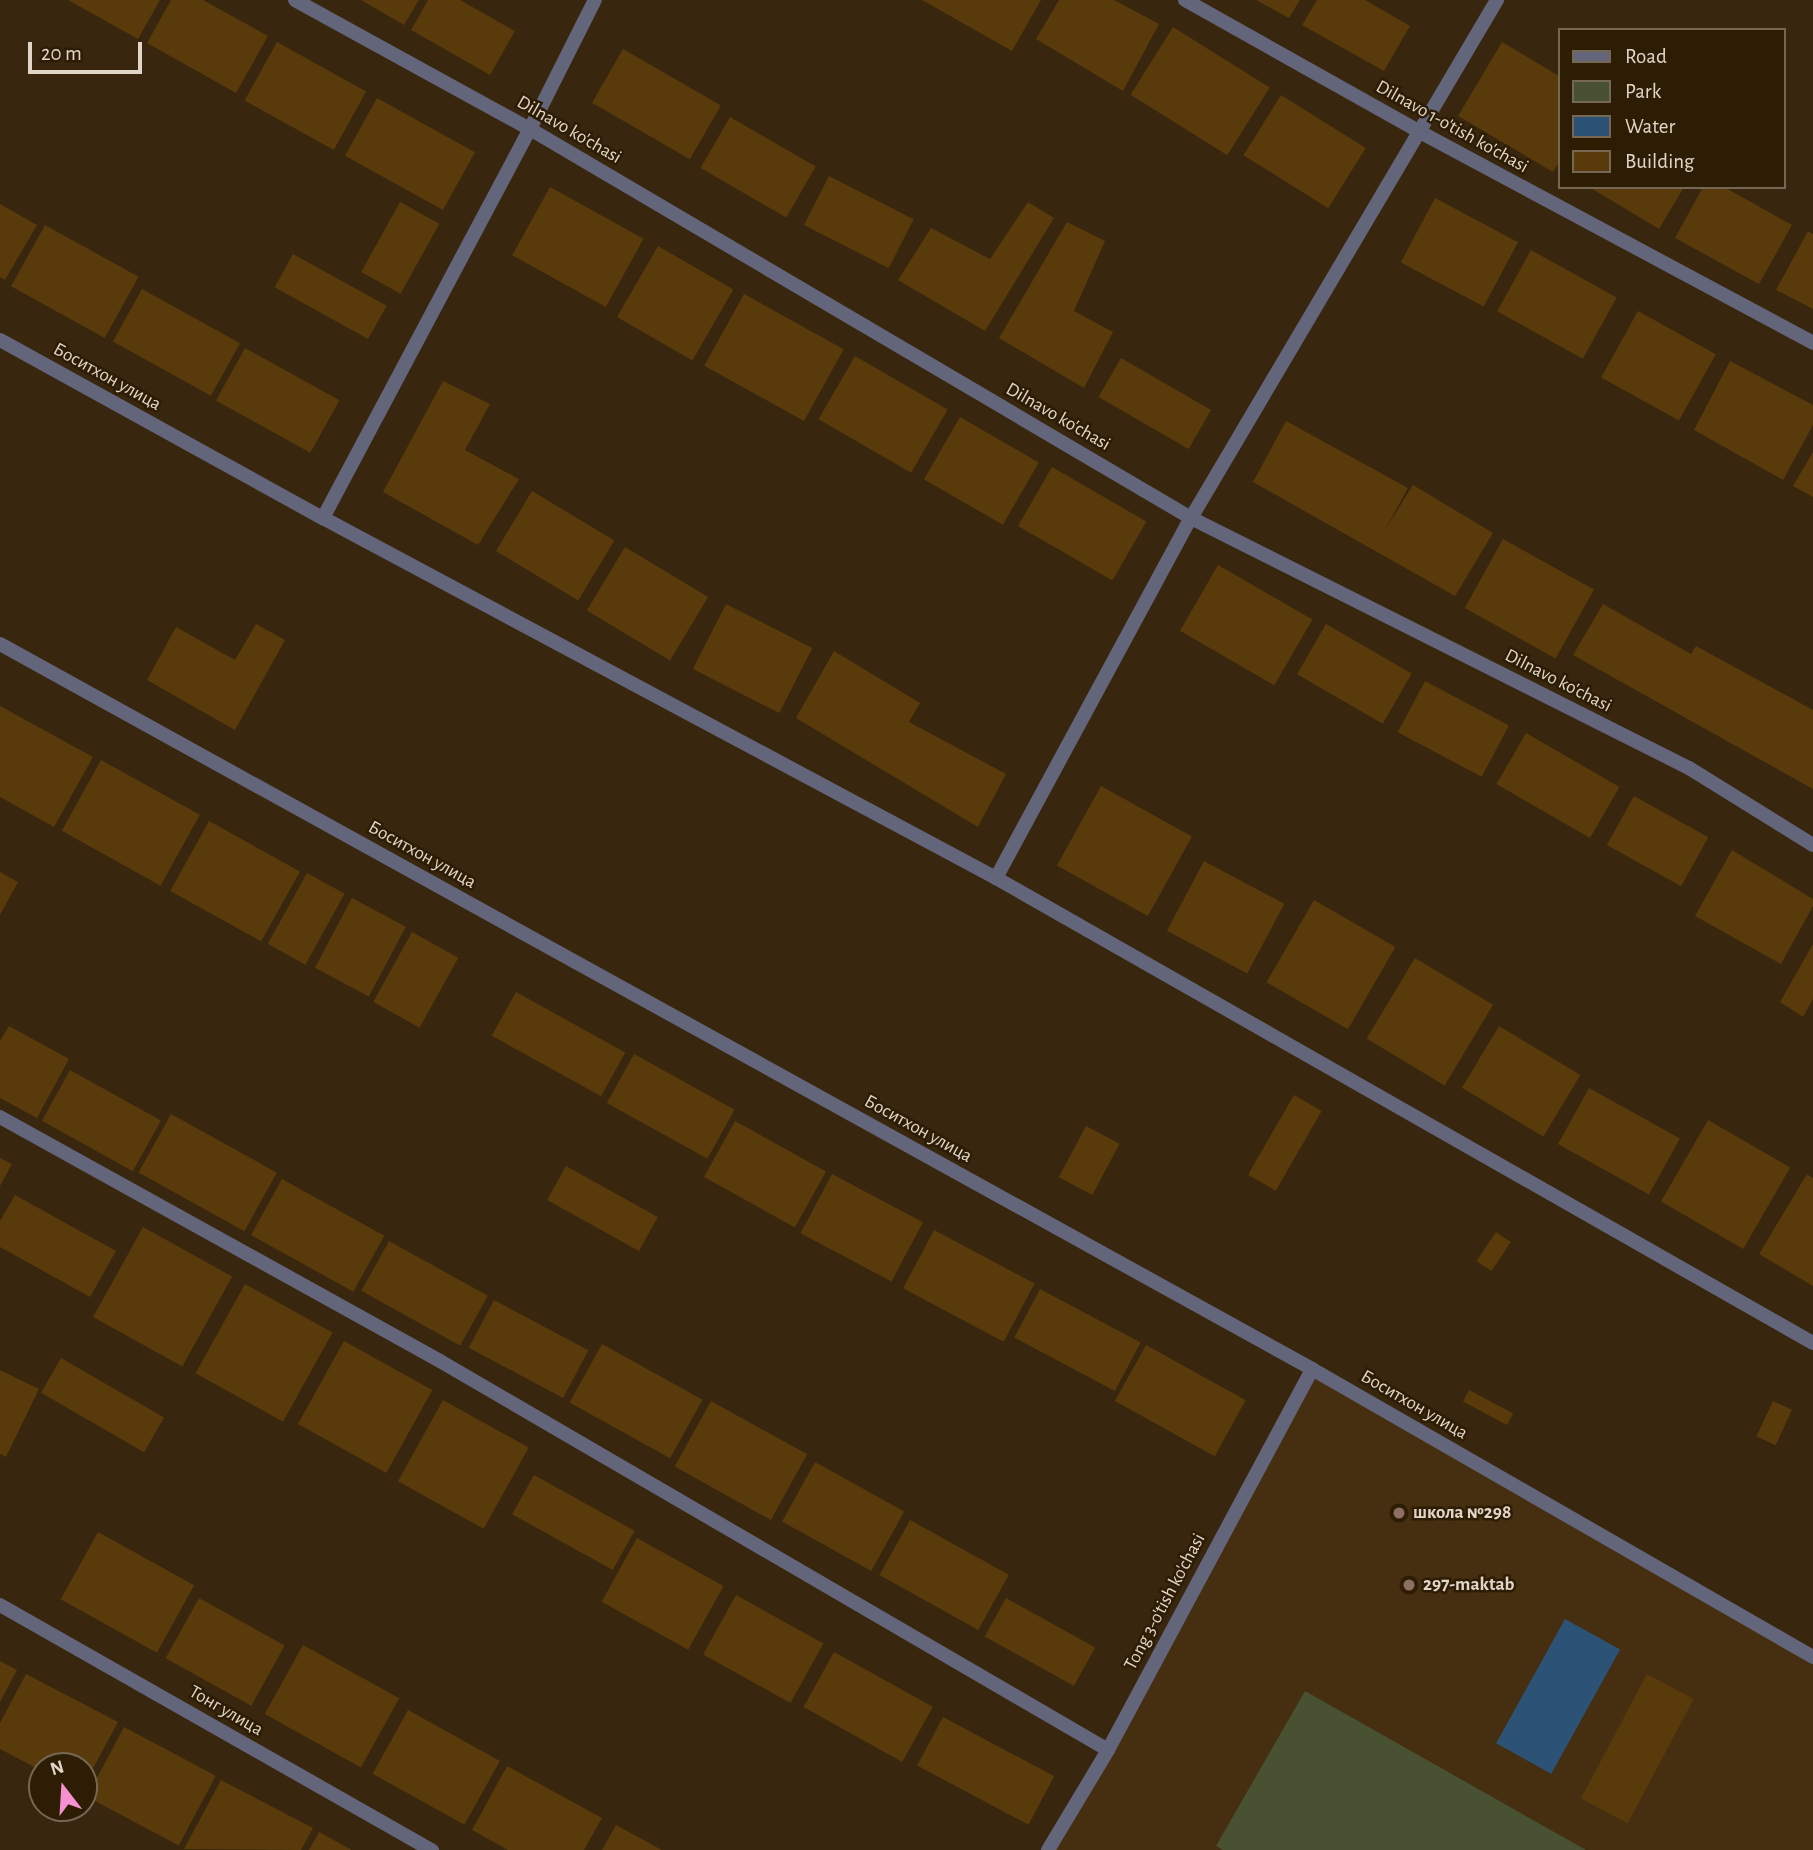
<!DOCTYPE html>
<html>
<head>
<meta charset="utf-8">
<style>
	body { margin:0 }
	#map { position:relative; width:1813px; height:1850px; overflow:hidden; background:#38260f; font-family:"Alegreya Sans",sans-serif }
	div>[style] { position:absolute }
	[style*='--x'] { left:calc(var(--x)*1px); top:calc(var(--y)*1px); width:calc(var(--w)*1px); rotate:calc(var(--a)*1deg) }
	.built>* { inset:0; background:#452f10 }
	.green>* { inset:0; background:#485132 }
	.water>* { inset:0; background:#2c5376; transform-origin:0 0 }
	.building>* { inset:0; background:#593a0a; transform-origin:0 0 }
	.minor>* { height:14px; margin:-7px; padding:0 7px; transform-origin:7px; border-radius:7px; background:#63657a }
	.dots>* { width:19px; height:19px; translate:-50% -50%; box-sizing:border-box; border:4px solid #2d1d05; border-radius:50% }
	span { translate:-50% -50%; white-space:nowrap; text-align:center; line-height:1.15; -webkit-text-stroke:5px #2d1d05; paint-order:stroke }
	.street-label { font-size:19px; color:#e1d5c8 }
	.poi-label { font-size:19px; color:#e1d5c8; font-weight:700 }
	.left { translate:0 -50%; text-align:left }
	.legend { position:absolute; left:1558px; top:28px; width:228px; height:161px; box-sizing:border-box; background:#2d1d05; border:2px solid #756753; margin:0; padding:9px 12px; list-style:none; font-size:21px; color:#e1d5c8 }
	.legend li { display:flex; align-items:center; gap:14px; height:35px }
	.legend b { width:35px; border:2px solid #756753 }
	.north { position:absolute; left:28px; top:1752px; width:70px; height:70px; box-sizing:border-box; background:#2d1d05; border:2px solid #756753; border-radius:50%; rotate:343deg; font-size:19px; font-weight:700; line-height:28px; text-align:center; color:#e1d5c8 }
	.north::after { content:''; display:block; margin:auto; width:24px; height:32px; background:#f590d1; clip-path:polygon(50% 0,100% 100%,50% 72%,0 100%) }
	.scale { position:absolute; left:28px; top:42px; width:114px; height:32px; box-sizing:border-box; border:4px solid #e1d5c8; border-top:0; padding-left:9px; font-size:21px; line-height:24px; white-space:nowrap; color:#e1d5c8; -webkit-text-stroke:5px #2d1d05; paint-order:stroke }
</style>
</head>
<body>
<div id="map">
	<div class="built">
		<i style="clip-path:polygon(1312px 1369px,1813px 1657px,1813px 1850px,1048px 1850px)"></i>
	</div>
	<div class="green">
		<i style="clip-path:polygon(1305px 1691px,1586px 1850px,1223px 1850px,1216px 1846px)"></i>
	</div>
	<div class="water">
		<i style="left:1565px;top:1619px;width:63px;height:142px;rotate:29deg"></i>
	</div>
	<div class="building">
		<i style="clip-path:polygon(68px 0,160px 0,138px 39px)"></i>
		<i style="clip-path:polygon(171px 0,203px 0,268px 36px,236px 93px,147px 43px)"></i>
		<i style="clip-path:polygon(361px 0,419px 0,404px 25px)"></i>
		<i style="clip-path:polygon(428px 0,460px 0,515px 31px,490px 75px,411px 30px)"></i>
		<i style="clip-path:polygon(922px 0,1041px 0,1012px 51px)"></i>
		<i style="clip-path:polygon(1059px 0,1114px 0,1159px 24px,1123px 91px,1036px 39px)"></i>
		<i style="clip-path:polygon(1256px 0,1300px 0,1289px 18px)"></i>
		<i style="clip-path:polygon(1317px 0,1365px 0,1410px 26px,1384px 71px,1302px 25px)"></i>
		<i style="left:1173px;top:27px;width:114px;height:80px;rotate:32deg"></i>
		<i style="left:277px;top:42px;width:102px;height:67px;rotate:29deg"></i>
		<i style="clip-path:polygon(1502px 42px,1559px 76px,1559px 162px,1553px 172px,1458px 116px)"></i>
		<i style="left:623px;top:49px;width:113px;height:62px;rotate:30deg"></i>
		<i style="left:1281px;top:95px;width:100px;height:71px;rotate:32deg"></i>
		<i style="left:377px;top:98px;width:112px;height:66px;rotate:29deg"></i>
		<i style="left:730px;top:117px;width:99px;height:59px;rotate:30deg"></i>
		<i style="left:829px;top:176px;width:95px;height:55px;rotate:27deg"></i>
		<i style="left:550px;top:187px;width:107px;height:78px;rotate:29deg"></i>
		<i style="clip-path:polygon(1589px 187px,1684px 187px,1659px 229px)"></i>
		<i style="clip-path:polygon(1703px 187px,1724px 187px,1792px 225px,1759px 284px,1675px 238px)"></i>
		<i style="left:1435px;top:198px;width:94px;height:73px;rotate:28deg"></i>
		<i style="left:400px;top:202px;width:45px;height:80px;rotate:29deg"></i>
		<i style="clip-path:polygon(1028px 202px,1054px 218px,985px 331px,898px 280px,931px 228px,990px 259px)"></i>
		<i style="clip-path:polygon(0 204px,37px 225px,5px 280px,0 277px)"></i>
		<i style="clip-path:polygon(1067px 222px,1105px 241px,1074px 311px,1113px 332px,1084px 388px,999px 338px)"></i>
		<i style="left:45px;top:225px;width:107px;height:70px;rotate:29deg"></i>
		<i style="clip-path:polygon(1808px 231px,1813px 234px,1813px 309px,1776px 290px)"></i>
		<i style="left:658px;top:246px;width:87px;height:82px;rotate:30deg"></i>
		<i style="left:1531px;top:250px;width:98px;height:70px;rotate:29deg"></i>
		<i style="left:293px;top:254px;width:107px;height:38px;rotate:29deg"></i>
		<i style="left:142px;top:289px;width:112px;height:60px;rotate:29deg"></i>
		<i style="left:744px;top:294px;width:114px;height:82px;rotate:29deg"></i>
		<i style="left:1638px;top:311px;width:89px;height:76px;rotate:29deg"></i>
		<i style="left:245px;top:348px;width:108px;height:60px;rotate:29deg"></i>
		<i style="left:855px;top:356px;width:107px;height:73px;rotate:30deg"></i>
		<i style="left:1121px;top:358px;width:104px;height:45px;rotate:30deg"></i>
		<i style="clip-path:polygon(1730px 361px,1813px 405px,1813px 425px,1783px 480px,1694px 430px)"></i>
		<i style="clip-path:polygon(443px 381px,490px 404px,465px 450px,519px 479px,478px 545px,383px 492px)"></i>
		<i style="left:960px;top:417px;width:91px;height:72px;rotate:30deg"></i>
		<i style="clip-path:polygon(1286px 421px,1408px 488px,1385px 530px,1413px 485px,1493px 533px,1455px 596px,1253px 482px)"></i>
		<i style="clip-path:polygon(1813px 452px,1813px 497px,1793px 486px)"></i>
		<i style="left:1052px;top:467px;width:109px;height:68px;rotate:30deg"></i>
		<i style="left:532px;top:491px;width:96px;height:70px;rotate:31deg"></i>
		<i style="left:1503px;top:539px;width:104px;height:79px;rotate:29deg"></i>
		<i style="left:625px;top:547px;width:97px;height:74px;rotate:31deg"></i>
		<i style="left:1218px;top:565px;width:109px;height:76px;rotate:30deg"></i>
		<i style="left:726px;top:604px;width:97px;height:73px;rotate:27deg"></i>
		<i style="clip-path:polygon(1603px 604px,1691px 654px,1696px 646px,1813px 710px,1813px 789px,1573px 655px)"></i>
		<i style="clip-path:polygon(256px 624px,285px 640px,235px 730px,147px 680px,176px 627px,235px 660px)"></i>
		<i style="left:1326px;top:624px;width:99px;height:58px;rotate:30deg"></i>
		<i style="clip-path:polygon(834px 651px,920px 703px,909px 722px,1006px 774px,978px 827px,796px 718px)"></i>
		<i style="left:1425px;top:681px;width:95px;height:58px;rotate:28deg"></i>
		<i style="clip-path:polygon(0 706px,93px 757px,54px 827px,0 797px)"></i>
		<i style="left:1526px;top:733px;width:108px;height:59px;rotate:30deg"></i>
		<i style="left:101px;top:760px;width:113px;height:81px;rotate:29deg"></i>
		<i style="left:1101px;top:786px;width:104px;height:91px;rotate:29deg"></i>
		<i style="left:1634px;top:796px;width:85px;height:56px;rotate:29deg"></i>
		<i style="left:209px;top:821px;width:104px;height:80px;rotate:29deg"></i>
		<i style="clip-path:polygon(1732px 850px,1813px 899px,1813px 906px,1781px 964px,1695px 916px)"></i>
		<i style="left:1204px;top:861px;width:91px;height:79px;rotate:28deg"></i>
		<i style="clip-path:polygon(0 872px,18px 882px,0 915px)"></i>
		<i style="left:307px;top:873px;width:43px;height:81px;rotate:29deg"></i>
		<i style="left:352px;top:898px;width:61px;height:79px;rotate:28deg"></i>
		<i style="left:1314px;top:900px;width:94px;height:95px;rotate:30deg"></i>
		<i style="left:412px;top:932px;width:53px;height:80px;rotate:29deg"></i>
		<i style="clip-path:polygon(1813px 944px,1813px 999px,1803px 1017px,1780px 1002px)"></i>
		<i style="left:1415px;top:958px;width:91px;height:94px;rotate:31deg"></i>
		<i style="left:516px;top:992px;width:125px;height:50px;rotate:29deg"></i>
		<i style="clip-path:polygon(9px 1026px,69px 1059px,37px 1118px,0 1098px,0 1041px)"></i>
		<i style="left:1499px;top:1026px;width:95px;height:72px;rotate:31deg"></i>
		<i style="left:634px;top:1054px;width:115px;height:56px;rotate:29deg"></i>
		<i style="left:70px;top:1070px;width:104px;height:58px;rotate:29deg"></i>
		<i style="left:1589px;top:1088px;width:104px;height:64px;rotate:29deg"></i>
		<i style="left:1294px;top:1095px;width:32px;height:92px;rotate:30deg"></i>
		<i style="left:171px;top:1114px;width:121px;height:67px;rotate:29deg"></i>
		<i style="left:1708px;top:1120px;width:95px;height:94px;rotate:30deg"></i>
		<i style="left:735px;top:1121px;width:104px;height:64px;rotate:29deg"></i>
		<i style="left:1086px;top:1126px;width:38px;height:58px;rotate:28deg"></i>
		<i style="clip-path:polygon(0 1158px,12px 1164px,0 1186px)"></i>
		<i style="left:566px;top:1166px;width:105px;height:39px;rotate:29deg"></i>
		<i style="left:832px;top:1174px;width:103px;height:67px;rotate:28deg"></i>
		<i style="clip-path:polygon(1807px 1174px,1813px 1178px,1813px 1286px,1759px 1254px)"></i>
		<i style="left:282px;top:1179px;width:117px;height:64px;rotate:29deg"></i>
		<i style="clip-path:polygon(15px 1195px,116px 1251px,90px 1297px,0 1247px,0 1221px)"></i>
		<i style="left:143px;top:1227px;width:102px;height:103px;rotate:29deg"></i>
		<i style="left:934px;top:1230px;width:114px;height:66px;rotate:28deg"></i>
		<i style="left:1496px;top:1232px;width:18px;height:35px;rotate:34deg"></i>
		<i style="left:389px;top:1241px;width:113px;height:57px;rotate:29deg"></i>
		<i style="left:245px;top:1284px;width:100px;height:102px;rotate:29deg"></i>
		<i style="left:1040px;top:1289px;width:114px;height:55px;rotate:28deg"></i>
		<i style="left:494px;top:1300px;width:107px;height:54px;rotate:28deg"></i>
		<i style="left:344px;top:1341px;width:101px;height:95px;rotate:29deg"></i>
		<i style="left:602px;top:1344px;width:115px;height:67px;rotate:29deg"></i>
		<i style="left:1146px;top:1345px;width:114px;height:64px;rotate:29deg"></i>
		<i style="left:61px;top:1358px;width:119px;height:40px;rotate:30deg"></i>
		<i style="clip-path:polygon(0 1370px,39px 1389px,6px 1457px,0 1454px)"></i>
		<i style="left:1469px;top:1390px;width:50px;height:13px;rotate:28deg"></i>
		<i style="left:443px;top:1400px;width:98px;height:93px;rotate:29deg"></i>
		<i style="left:711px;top:1401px;width:110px;height:75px;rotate:29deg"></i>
		<i style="left:1773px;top:1401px;width:21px;height:39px;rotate:25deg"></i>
		<i style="left:815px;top:1462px;width:102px;height:68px;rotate:29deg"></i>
		<i style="left:534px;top:1475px;width:115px;height:45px;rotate:29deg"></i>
		<i style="left:910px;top:1520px;width:113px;height:63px;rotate:29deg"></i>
		<i style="left:98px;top:1532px;width:110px;height:77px;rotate:29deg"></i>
		<i style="left:637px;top:1538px;width:99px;height:73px;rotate:29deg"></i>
		<i style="left:736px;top:1595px;width:100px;height:68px;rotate:29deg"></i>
		<i style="left:199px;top:1598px;width:98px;height:69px;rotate:29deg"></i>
		<i style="left:1006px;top:1598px;width:102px;height:44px;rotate:29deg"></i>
		<i style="left:303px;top:1645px;width:110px;height:79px;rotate:29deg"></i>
		<i style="left:834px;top:1652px;width:113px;height:63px;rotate:29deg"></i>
		<i style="clip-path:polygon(0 1661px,17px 1670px,0 1702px)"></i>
		<i style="clip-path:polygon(26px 1674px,118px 1722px,84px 1785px,84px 1766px,42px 1766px,42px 1771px,0 1749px,0 1723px)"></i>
		<i style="left:1647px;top:1674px;width:53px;height:141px;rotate:28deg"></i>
		<i style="left:408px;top:1710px;width:105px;height:73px;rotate:29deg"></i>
		<i style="left:943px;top:1717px;width:126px;height:55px;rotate:28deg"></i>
		<i style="left:124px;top:1727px;width:104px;height:79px;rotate:28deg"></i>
		<i style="clip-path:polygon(507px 1766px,602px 1818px,584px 1850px,508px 1850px,472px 1830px)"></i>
		<i style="clip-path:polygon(221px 1780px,313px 1828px,301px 1850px,184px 1849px)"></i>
		<i style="clip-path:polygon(616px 1825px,662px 1850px,602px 1850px)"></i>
		<i style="clip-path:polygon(319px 1832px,352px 1850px,309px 1850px)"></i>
	</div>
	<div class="minor">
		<i style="--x:295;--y:0;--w:268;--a:28.8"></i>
		<i style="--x:530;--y:129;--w:767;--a:30.48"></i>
		<i style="--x:1191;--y:518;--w:557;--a:26.66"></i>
		<i style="--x:1689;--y:768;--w:146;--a:31.8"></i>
		<i style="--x:1185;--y:0;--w:270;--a:29.3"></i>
		<i style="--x:1420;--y:132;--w:446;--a:28.2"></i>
		<i style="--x:0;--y:340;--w:369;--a:28.9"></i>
		<i style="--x:323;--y:518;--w:763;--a:28.14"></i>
		<i style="--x:996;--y:878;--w:940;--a:29.65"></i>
		<i style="--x:323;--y:518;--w:441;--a:-62"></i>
		<i style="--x:530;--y:129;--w:144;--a:-63.3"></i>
		<i style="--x:0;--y:644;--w:1499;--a:28.92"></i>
		<i style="--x:1312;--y:1369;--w:578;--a:29.89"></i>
		<i style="--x:996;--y:878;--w:409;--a:-61.6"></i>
		<i style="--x:1191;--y:518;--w:602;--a:-59.43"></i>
		<i style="--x:0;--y:1117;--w:503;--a:29.01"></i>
		<i style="--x:440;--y:1361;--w:773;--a:30.21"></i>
		<i style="--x:0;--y:1605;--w:497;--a:29.6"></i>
		<i style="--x:1048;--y:1850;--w:117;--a:-59"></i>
		<i style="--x:1108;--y:1750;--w:432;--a:-61.8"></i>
	</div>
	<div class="dots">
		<i style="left:1399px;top:1513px;background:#8d6e63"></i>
		<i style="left:1409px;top:1585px;background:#8d6e63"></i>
	</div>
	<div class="street-label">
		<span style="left:1452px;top:127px;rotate:29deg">Dilnavo 1-o'tish ko'chasi</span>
		<span style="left:569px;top:130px;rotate:30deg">Dilnavo ko'chasi</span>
		<span style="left:107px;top:377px;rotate:29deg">Боситхон улица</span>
		<span style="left:1058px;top:417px;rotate:30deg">Dilnavo ko'chasi</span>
		<span style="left:1558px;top:681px;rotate:27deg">Dilnavo ko'chasi</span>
		<span style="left:422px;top:855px;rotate:29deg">Боситхон улица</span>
		<span style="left:918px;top:1129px;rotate:29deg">Боситхон улица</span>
		<span style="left:1414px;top:1405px;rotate:30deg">Боситхон улица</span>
		<span style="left:1165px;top:1602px;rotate:-62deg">Tong 3-o'tish ko'chasi</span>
		<span style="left:226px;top:1711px;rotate:30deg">Тонг улица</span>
	</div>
	<div class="poi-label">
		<span class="left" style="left:1413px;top:1513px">школа №298</span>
		<span class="left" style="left:1423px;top:1585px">297-maktab</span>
	</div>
	<ul class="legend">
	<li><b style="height:9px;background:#63657a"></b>Road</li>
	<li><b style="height:19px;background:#485132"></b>Park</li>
	<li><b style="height:19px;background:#2c5376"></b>Water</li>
	<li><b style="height:19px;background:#593a0a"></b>Building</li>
	</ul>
	<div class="north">N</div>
	<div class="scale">20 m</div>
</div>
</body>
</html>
